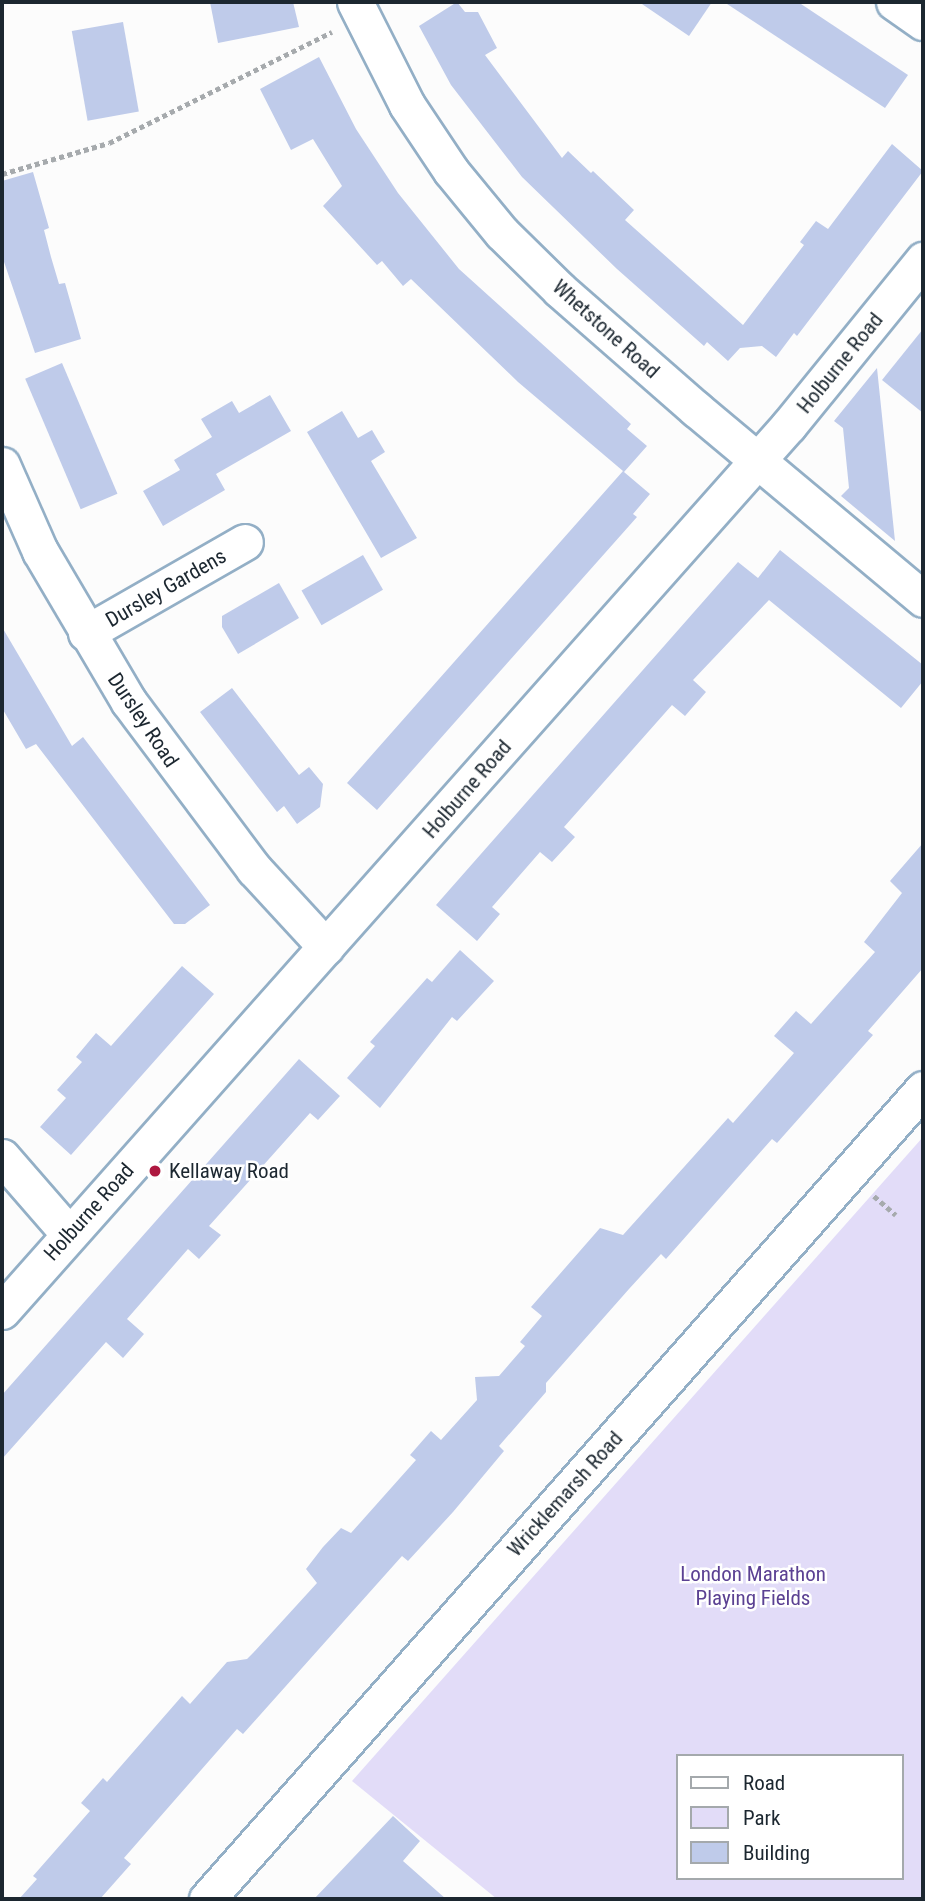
<!DOCTYPE html>
<html>
<head>
<meta charset="utf-8">
<style>
	body { margin:0 }
	#map { position:relative; width:925px; height:1901px; overflow:hidden; background:#fcfcfc; font-family:"Roboto Condensed",sans-serif }
	div>[style] { position:absolute }
	[style*='--x'] { left:calc(var(--x)*1px); top:calc(var(--y)*1px); width:calc(var(--w)*1px); rotate:calc(var(--a)*1deg) }
	.green>* { inset:0; background:#e2dcf8 }
	.building>* { inset:0; background:#bfcbea; transform-origin:0 0 }
	.path>* { height:4.5px; margin-top:-2.25px; transform-origin:0; background:repeating-linear-gradient(90deg,#a6aaad 0 5px,transparent 0 8.5px) }
	.roads { filter:drop-shadow(2px 0 #93afc6) drop-shadow(-2px 0 #93afc6) drop-shadow(0 2px #93afc6) drop-shadow(0 -2px #93afc6) }
	.street>* { height:35px; margin:-17.5px; padding:0 17.5px; transform-origin:17.5px; border-radius:17.5px; background:#fff }
	.dots>* { width:19px; height:19px; translate:-50% -50%; box-sizing:border-box; border:4px solid #fff; border-radius:50% }
	span { translate:-50% -50%; white-space:nowrap; text-align:center; line-height:1.15; -webkit-text-stroke:5px #fff; paint-order:stroke }
	.street-label { font-size:21px; color:#1c2730 }
	.poi-label { font-size:21px; color:#1c2730 }
	.left { translate:0 -50%; text-align:left }
	.park-label { font-size:21px; color:#5b4193 }
	.frame { position:absolute; inset:0; border:4px solid #1c2730; pointer-events:none }
	.legend { position:absolute; left:676px; top:1754px; width:228px; height:126px; box-sizing:border-box; background:#fff; border:2px solid #a4a9ac; margin:0; padding:9px 12px; list-style:none; font-size:21px; color:#1c2730 }
	.legend li { display:flex; align-items:center; gap:14px; height:35px }
	.legend b { width:35px; border:2px solid #a4a9ac }
</style>
</head>
<body>
<div id="map">
	<div class="green">
		<i style="clip-path:polygon(evenodd,923px 1137px,923px 1899px,497px 1899px,352px 1781px,923px 1137px,678px 1756px,902px 1756px,902px 1878px,678px 1878px,678px 1756px)"></i>
	</div>
	<div class="building">
		<i style="clip-path:polygon(210px 2px,293px 2px,299px 27px,218px 43px)"></i>
		<i style="clip-path:polygon(457px 2px,465px 12px,478px 12px,497px 48px,485px 55px,562px 158px,568px 151px,591px 173px,593px 171px,634px 210px,625px 220px,743px 325px,804px 245px,800px 242px,816px 221px,828px 229px,892px 144px,923px 171px,797px 336px,794px 333px,776px 357px,762px 346px,740px 348px,728px 361px,707px 342px,704px 346px,617px 269px,522px 177px,451px 85px,419px 26px)"></i>
		<i style="clip-path:polygon(639px 2px,712px 2px,689px 36px)"></i>
		<i style="clip-path:polygon(724px 2px,798px 2px,908px 75px,885px 108px)"></i>
		<i style="left:123px;top:22px;width:91px;height:52px;rotate:80deg"></i>
		<i style="clip-path:polygon(319px 57px,356px 129px,398px 193px,459px 269px,631px 424px,627px 429px,647px 446px,624px 472px,650px 494px,633px 514px,637px 517px,377px 810px,347px 783px,623px 471px,518px 382px,411px 279px,403px 286px,382px 261px,377px 265px,323px 206px,342px 186px,313px 139px,291px 150px,260px 89px)"></i>
		<i style="clip-path:polygon(33px 172px,49px 228px,44px 230px,51px 257px,59px 284px,65px 283px,81px 339px,35px 353px,2px 256px,2px 181px)"></i>
		<i style="clip-path:polygon(923px 329px,923px 413px,882px 380px)"></i>
		<i style="left:62px;top:363px;width:142px;height:40px;rotate:67deg"></i>
		<i style="clip-path:polygon(877px 368px,895px 541px,841px 496px,849px 488px,843px 428px,834px 421px)"></i>
		<i style="clip-path:polygon(270px 395px,291px 431px,216px 474px,225px 490px,163px 526px,143px 491px,180px 470px,174px 460px,212px 437px,201px 419px,232px 401px,239px 413px)"></i>
		<i style="clip-path:polygon(342px 411px,358px 438px,372px 430px,385px 452px,371px 461px,417px 538px,381px 558px,307px 432px)"></i>
		<i style="clip-path:polygon(780px 550px,923px 665px,923px 681px,901px 708px,769px 600px,693px 680px,706px 692px,685px 716px,672px 705px,564px 827px,575px 837px,552px 862px,540px 852px,492px 907px,500px 914px,477px 941px,436px 905px,738px 562px,758px 578px)"></i>
		<i style="left:363px;top:555px;width:40px;height:71px;rotate:60deg"></i>
		<i style="clip-path:polygon(279px 583px,299px 618px,238px 654px,222px 627px,222px 616px)"></i>
		<i style="clip-path:polygon(2px 627px,72px 746px,83px 737px,210px 905px,185px 924px,174px 924px,36px 744px,26px 749px,2px 708px)"></i>
		<i style="clip-path:polygon(232px 688px,299px 775px,309px 767px,323px 784px,320px 807px,297px 824px,284px 806px,277px 812px,200px 712px)"></i>
		<i style="clip-path:polygon(923px 843px,923px 968px,868px 1031px,873px 1035px,777px 1143px,772px 1139px,666px 1259px,661px 1254px,629px 1289px,546px 1383px,546px 1392px,499px 1446px,504px 1451px,453px 1512px,408px 1561px,402px 1556px,243px 1734px,237px 1729px,124px 1858px,131px 1864px,100px 1899px,19px 1899px,37px 1879px,33px 1876px,90px 1811px,81px 1803px,103px 1778px,107px 1782px,182px 1696px,190px 1704px,227px 1662px,247px 1659px,253px 1653px,317px 1583px,306px 1569px,323px 1547px,341px 1528px,351px 1533px,416px 1460px,410px 1455px,431px 1431px,441px 1440px,477px 1400px,475px 1377px,499px 1376px,525px 1346px,520px 1342px,542px 1316px,531px 1307px,600px 1228px,623px 1235px,728px 1118px,733px 1123px,794px 1053px,774px 1036px,796px 1011px,811px 1024px,875px 952px,864px 942px,902px 893px,890px 881px)"></i>
		<i style="clip-path:polygon(460px 950px,494px 981px,457px 1021px,452px 1017px,380px 1108px,347px 1078px,375px 1046px,370px 1042px,427px 978px,432px 982px)"></i>
		<i style="clip-path:polygon(182px 966px,214px 994px,71px 1155px,40px 1127px,66px 1098px,57px 1090px,82px 1062px,76px 1057px,96px 1033px,111px 1046px)"></i>
		<i style="clip-path:polygon(299px 1059px,340px 1096px,318px 1120px,310px 1113px,209px 1226px,221px 1235px,199px 1259px,188px 1249px,127px 1319px,144px 1334px,123px 1358px,106px 1342px,2px 1459px,2px 1395px)"></i>
		<i style="clip-path:polygon(393px 1816px,420px 1841px,403px 1861px,446px 1899px,314px 1899px)"></i>
	</div>
	<div class="path">
		<i style="--x:2;--y:174;--w:111;--a:-16.2"></i>
		<i style="--x:109;--y:143;--w:249;--a:-26.5"></i>
		<i style="--x:874;--y:1196;--w:29;--a:41"></i>
	</div>
	<div class="roads">
		<div class="street">
			<i style="--x:355;--y:2;--w:115;--a:63.2"></i>
			<i style="--x:407;--y:105;--w:79;--a:56.3"></i>
			<i style="--x:451;--y:171;--w:80;--a:50.6"></i>
			<i style="--x:502;--y:233;--w:81;--a:44.5"></i>
			<i style="--x:560;--y:290;--w:181;--a:41.2"></i>
			<i style="--x:696;--y:409;--w:296;--a:39.9"></i>
			<i style="--x:894;--y:2;--w:35;--a:35"></i>
			<i style="--x:2;--y:465;--w:94;--a:66.2"></i>
			<i style="--x:40;--y:551;--w:175;--a:59.5"></i>
			<i style="--x:129;--y:702;--w:209;--a:53.2"></i>
			<i style="--x:254;--y:869;--w:106;--a:47.3"></i>
			<i style="--x:86;--y:633;--w:183;--a:-29.8"></i>
			<i style="--x:2;--y:1157;--w:102;--a:49"></i>
			<i style="--x:2;--y:1311;--w:1185;--a:-48.39"></i>
			<i style="--x:789;--y:425;--w:213;--a:-50.9"></i>
			<i style="--x:207;--y:1899;--w:1081;--a:-48.52"></i>
		</div>
	</div>
	<div class="dots">
		<i style="left:155px;top:1171px;background:#ae1941"></i>
	</div>
	<div class="street-label">
		<span style="left:606px;top:329px;rotate:42deg">Whetstone Road</span>
		<span style="left:840px;top:363px;rotate:-51deg">Holburne Road</span>
		<span style="left:166px;top:588px;rotate:-30deg">Dursley Gardens</span>
		<span style="left:143px;top:720px;rotate:56deg">Dursley Road</span>
		<span style="left:467px;top:789px;rotate:-49deg">Holburne Road</span>
		<span style="left:89px;top:1212px;rotate:-48deg">Holburne Road</span>
		<span style="left:565px;top:1494px;rotate:-48deg">Wricklemarsh Road</span>
	</div>
	<div class="poi-label">
		<span class="left" style="left:169px;top:1171px">Kellaway Road</span>
	</div>
	<div class="park-label">
		<span style="left:753px;top:1586px">London Marathon<br>Playing Fields</span>
	</div>
	<div class="frame"></div>
	<ul class="legend">
	<li><b style="height:9px;background:#fff"></b>Road</li>
	<li><b style="height:19px;background:#e2dcf8"></b>Park</li>
	<li><b style="height:19px;background:#bfcbea"></b>Building</li>
	</ul>
</div>
</body>
</html>
